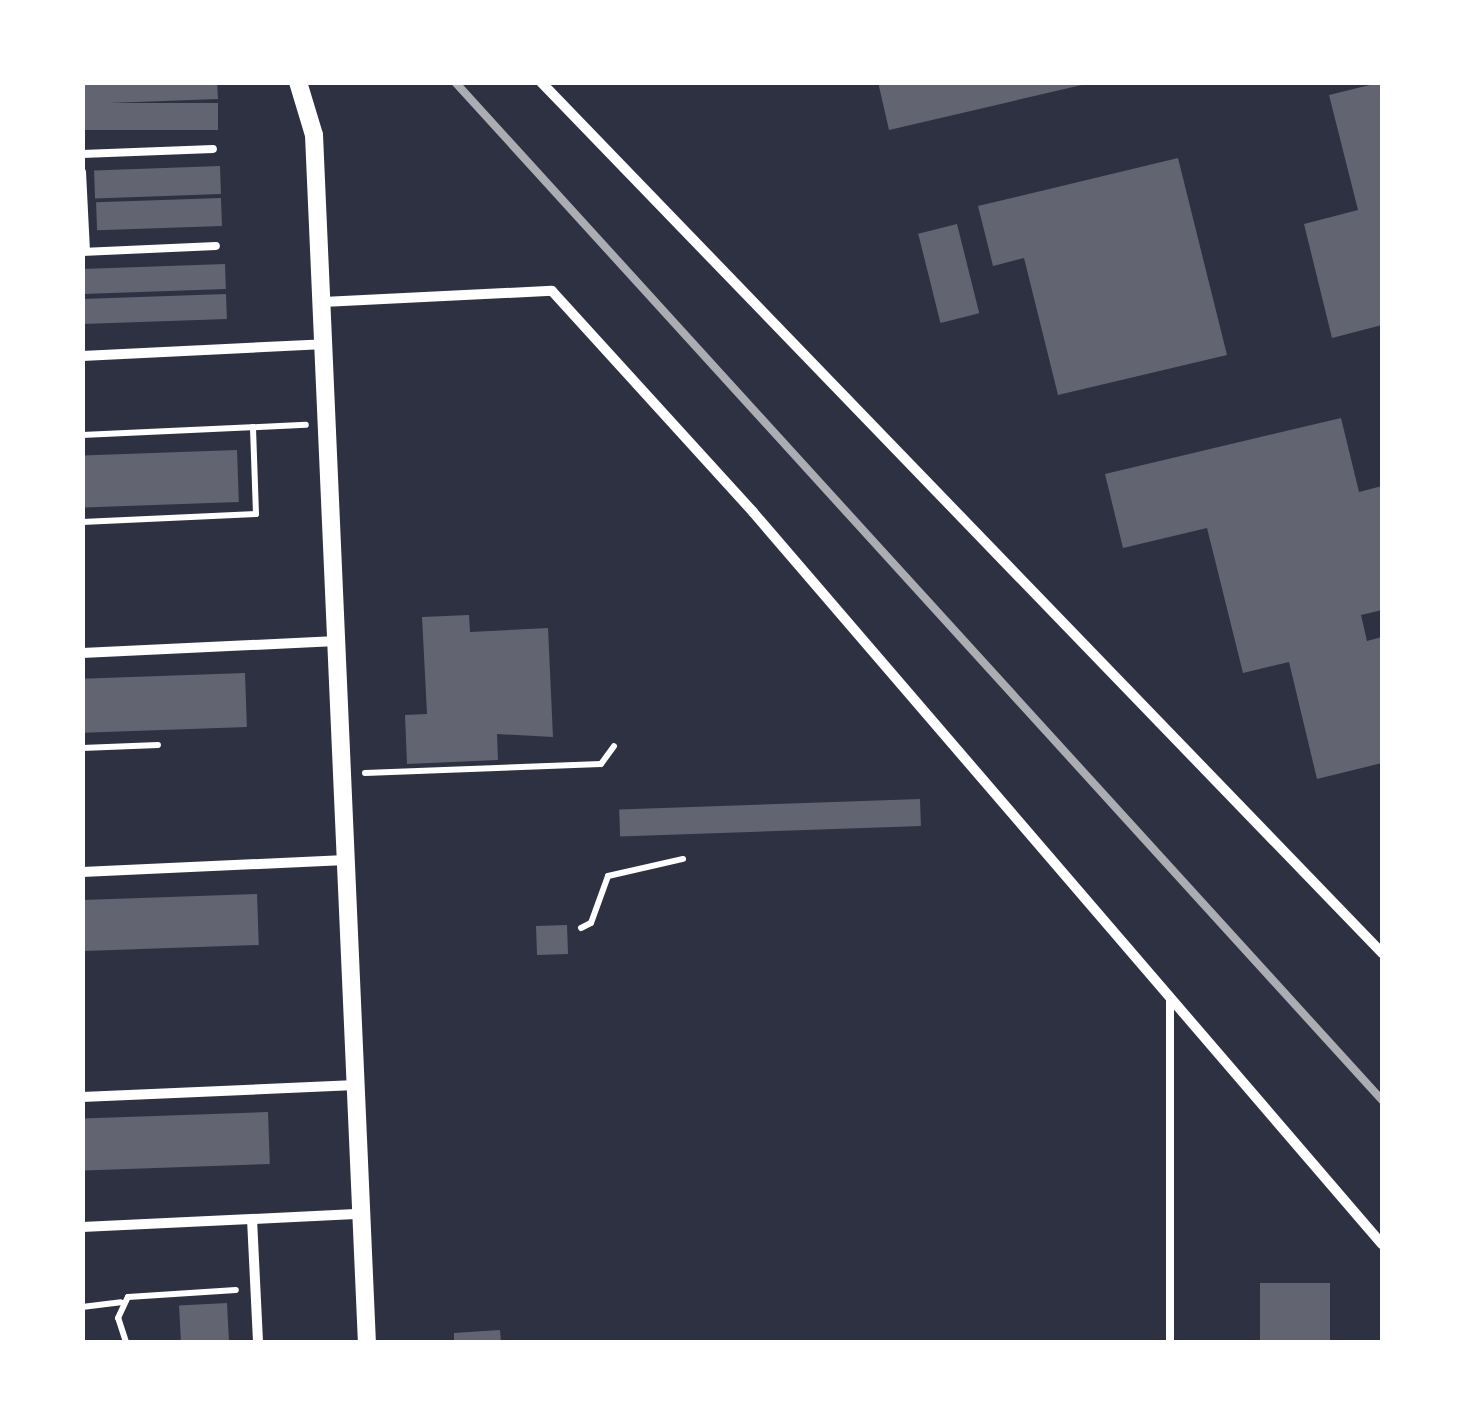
<!DOCTYPE html>
<html>
<head>
<meta charset="utf-8">
<style>
	body { margin:0 }
	#map { position:relative; width:1465px; height:1425px; overflow:hidden; background:#2d3142; font-family:"Roboto Serif",serif }
	div>[style] { position:absolute }
	[style*='--x'] { left:calc(var(--x)*1px); top:calc(var(--y)*1px); width:calc(var(--w)*1px); rotate:calc(var(--a)*1deg) }
	.building>* { inset:0; background:#626471; transform-origin:0 0 }
	.path>* { height:6px; margin:-3px; padding:0 3px; transform-origin:3px; border-radius:3px; background:#fff }
	.service>* { height:8px; margin:-4px; padding:0 4px; transform-origin:4px; border-radius:4px; background:#fff }
	.minor>* { height:10px; margin:-5px; padding:0 5px; transform-origin:5px; border-radius:5px; background:#fff }
	.tertiary>* { height:18px; margin:-9px; padding:0 9px; transform-origin:9px; border-radius:9px; background:#fff }
	.rail>* { height:8px; margin:-4px; padding:0 4px; transform-origin:4px; border-radius:4px; background:#abadb3 }
	span { translate:-50% -50%; white-space:nowrap; text-align:center; line-height:1.15; -webkit-text-stroke:10px #fff; paint-order:stroke }
	.frame { position:absolute; inset:0; border:85px solid #fff; pointer-events:none }
</style>
</head>
<body>
<div id="map">
	<div class="building">
		<i style="clip-path:polygon(82px 82px,217px 82px,218px 99px,82px 104px)"></i>
		<i style="clip-path:polygon(878px 82px,1086px 82px,1086px 84px,889px 130px)"></i>
		<i style="clip-path:polygon(1382px 82px,1382px 325px,1332px 338px,1304px 224px,1358px 210px,1329px 95px)"></i>
		<i style="left:218px;top:103px;width:27px;height:136px;rotate:90deg"></i>
		<i style="clip-path:polygon(1178px 158px,1227px 355px,1058px 395px,1024px 258px,993px 266px,978px 206px)"></i>
		<i style="left:220px;top:166px;width:28px;height:126px;rotate:88deg"></i>
		<i style="left:221px;top:198px;width:28px;height:125px;rotate:88deg"></i>
		<i style="left:957px;top:224px;width:92px;height:40px;rotate:76deg"></i>
		<i style="left:225px;top:264px;width:25px;height:143px;rotate:88deg"></i>
		<i style="left:226px;top:294px;width:25px;height:144px;rotate:88deg"></i>
		<i style="clip-path:polygon(1341px 418px,1359px 492px,1382px 486px,1382px 610px,1361px 615px,1367px 641px,1382px 637px,1382px 763px,1317px 779px,1289px 662px,1243px 673px,1207px 528px,1123px 548px,1105px 474px)"></i>
		<i style="left:237px;top:450px;width:52px;height:155px;rotate:88deg"></i>
		<i style="clip-path:polygon(469px 615px,470px 632px,548px 628px,553px 737px,497px 734px,498px 760px,407px 764px,405px 715px,427px 714px,422px 617px)"></i>
		<i style="left:245px;top:673px;width:54px;height:163px;rotate:88deg"></i>
		<i style="left:920px;top:799px;width:27px;height:301px;rotate:88deg"></i>
		<i style="left:257px;top:894px;width:51px;height:175px;rotate:88deg"></i>
		<i style="left:567px;top:925px;width:29px;height:31px;rotate:88deg"></i>
		<i style="left:268px;top:1112px;width:52px;height:186px;rotate:88deg"></i>
		<i style="left:1260px;top:1283px;width:70px;height:59px"></i>
		<i style="left:227px;top:1303px;width:39px;height:48px;rotate:87deg"></i>
		<i style="clip-path:polygon(500px 1330px,501px 1342px,454px 1342px,454px 1333px)"></i>
	</div>
	<div class="path">
		<i style="--x:82;--y:435;--w:224;--a:-2.6"></i>
		<i style="--x:82;--y:522;--w:174;--a:-2.6"></i>
		<i style="--x:256;--y:514;--w:87;--a:-92"></i>
		<i style="--x:82;--y:748;--w:76;--a:-2.3"></i>
		<i style="--x:365;--y:773;--w:236;--a:-2.2"></i>
		<i style="--x:601;--y:764;--w:22;--a:-54"></i>
		<i style="--x:581;--y:928;--w:11;--a:-27"></i>
		<i style="--x:591;--y:923;--w:50;--a:-70.1"></i>
		<i style="--x:608;--y:876;--w:77;--a:-12.8"></i>
		<i style="--x:82;--y:1307;--w:39;--a:-7"></i>
		<i style="--x:126;--y:1342;--w:25;--a:-108"></i>
		<i style="--x:118;--y:1318;--w:23;--a:-65"></i>
		<i style="--x:128;--y:1297;--w:108;--a:-3.7"></i>
	</div>
	<div class="service">
		<i style="--x:82;--y:154;--w:131;--a:-2.2"></i>
		<i style="--x:82;--y:172;--w:79;--a:87.1"></i>
		<i style="--x:82;--y:252;--w:134;--a:-2.6"></i>
		<i style="--x:1170;--y:1342;--w:345;--a:-90"></i>
	</div>
	<div class="minor">
		<i style="--x:541;--y:82;--w:1211;--a:46"></i>
		<i style="--x:323;--y:302;--w:229;--a:-2.8"></i>
		<i style="--x:552;--y:291;--w:299;--a:47.7"></i>
		<i style="--x:753;--y:512;--w:965;--a:49.33"></i>
		<i style="--x:82;--y:356;--w:243;--a:-2.8"></i>
		<i style="--x:82;--y:653;--w:255;--a:-2.7"></i>
		<i style="--x:82;--y:872;--w:264;--a:-2.6"></i>
		<i style="--x:82;--y:1097;--w:274;--a:-2.5"></i>
		<i style="--x:252;--y:1219;--w:123;--a:87.2"></i>
		<i style="--x:82;--y:1227;--w:279;--a:-2.7"></i>
	</div>
	<div class="tertiary">
		<i style="--x:298;--y:82;--w:55;--a:73.2"></i>
		<i style="--x:314;--y:135;--w:1208;--a:87.49"></i>
	</div>
	<div class="rail">
		<i style="--x:455;--y:82;--w:1377;--a:47.68"></i>
	</div>
	<div class="frame"></div>
</div>
</body>
</html>
